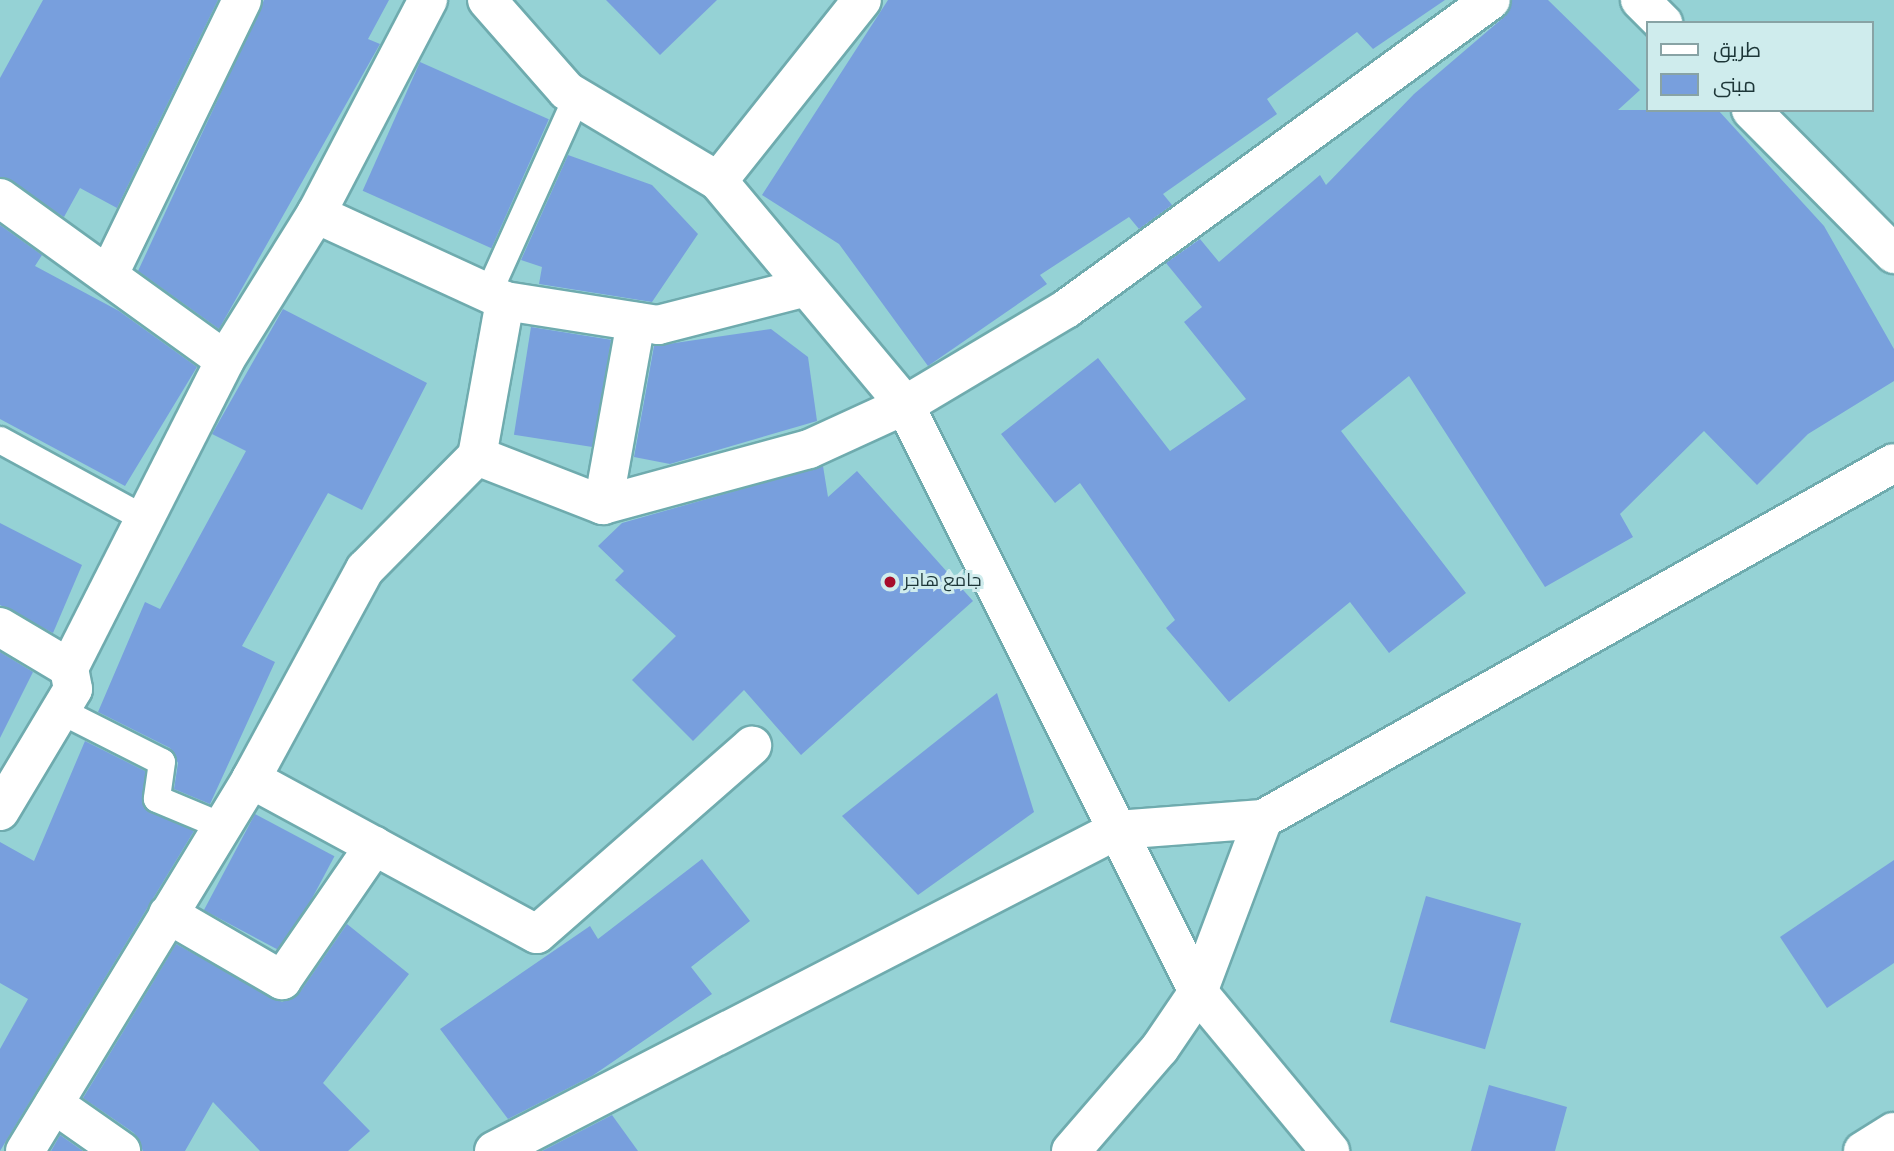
<!DOCTYPE html>
<html>
<head>
<meta charset="utf-8">
<style>
	body { margin:0 }
	#map { position:relative; width:1894px; height:1151px; overflow:hidden; background:#95d2d5; font-family:Overpass,Cairo,sans-serif }
	div>[style] { position:absolute }
	[style*='--x'] { left:calc(var(--x)*1px); top:calc(var(--y)*1px); width:calc(var(--w)*1px); rotate:calc(var(--a)*1deg) }
	.building>* { inset:0; background:#789fdd; transform-origin:0 0 }
	.roads { filter:drop-shadow(2px 0 #6fabae) drop-shadow(-2px 0 #6fabae) drop-shadow(0 2px #6fabae) drop-shadow(0 -2px #6fabae) }
	.lane>* { height:26px; margin:-13px; padding:0 13px; transform-origin:13px; border-radius:13px; background:#fff }
	.street>* { height:38px; margin:-19px; padding:0 19px; transform-origin:19px; border-radius:19px; background:#fff }
	.secondary>* { height:38px; margin:-19px; padding:0 19px; transform-origin:19px; border-radius:19px; background:#fff }
	.dots>* { width:19px; height:19px; translate:-50% -50%; box-sizing:border-box; border:4px solid #cfeced; border-radius:50% }
	span { translate:-50% -50%; white-space:nowrap; text-align:center; line-height:1.15; -webkit-text-stroke:6px #cfeced; paint-order:stroke }
	.poi-label { font-size:18px; color:#1d3638 }
	.left { translate:0 -50%; text-align:left }
	.legend { position:absolute; left:1646px; top:21px; width:228px; height:91px; box-sizing:border-box; background:#cfeced; border:2px solid #88a3a5; margin:0; padding:9px 12px; list-style:none; font-size:21px; color:#1d3638 }
	.legend li { display:flex; align-items:center; gap:14px; height:35px }
	.legend b { width:35px; border:2px solid #88a3a5 }
</style>
</head>
<body>
<div id="map">
	<div class="building">
		<i style="clip-path:polygon(43px 0,218px 0,117px 208px,80px 188px,64px 217px,0 177px,0 78px)"></i>
		<i style="clip-path:polygon(264px 0,389px 0,368px 39px,380px 44px,219px 329px,138px 271px)"></i>
		<i style="clip-path:polygon(606px 0,717px 0,660px 55px)"></i>
		<i style="clip-path:polygon(888px 0,1445px 0,1373px 49px,1357px 32px,1267px 99px,1277px 114px,1163px 194px,1172px 205px,1139px 229px,1129px 217px,1040px 275px,1047px 284px,928px 366px,839px 244px,762px 195px)"></i>
		<i style="clip-path:polygon(1512px 0,1548px 0,1640px 90px,1618px 110px,1718px 110px,1824px 226px,1894px 349px,1894px 381px,1808px 434px,1757px 485px,1704px 431px,1620px 514px,1633px 537px,1545px 587px,1409px 376px,1341px 431px,1466px 593px,1389px 653px,1350px 602px,1229px 702px,1166px 628px,1175px 620px,1080px 483px,1055px 503px,1001px 434px,1098px 358px,1170px 451px,1246px 399px,1184px 322px,1202px 307px,1166px 263px,1200px 239px,1219px 262px,1320px 175px,1326px 185px,1414px 94px,1504px 17px)"></i>
		<i style="left:420px;top:62px;width:141px;height:141px;rotate:24deg"></i>
		<i style="clip-path:polygon(568px 155px,652px 185px,698px 234px,652px 302px,539px 284px,542px 267px,521px 260px)"></i>
		<i style="clip-path:polygon(0 225px,42px 255px,35px 266px,119px 311px,197px 367px,125px 486px,0 419px)"></i>
		<i style="clip-path:polygon(283px 309px,427px 383px,362px 510px,328px 493px,242px 646px,275px 662px,210px 804px,174px 789px,178px 763px,170px 748px,98px 712px,145px 602px,160px 609px,246px 451px,212px 434px)"></i>
		<i style="left:531px;top:327px;width:81px;height:109px;rotate:9deg"></i>
		<i style="clip-path:polygon(771px 329px,808px 357px,817px 421px,670px 464px,634px 457px,654px 346px)"></i>
		<i style="clip-path:polygon(823px 466px,828px 497px,857px 471px,973px 601px,801px 755px,744px 690px,693px 741px,632px 680px,676px 636px,615px 580px,624px 571px,598px 546px,622px 523px)"></i>
		<i style="clip-path:polygon(0 523px,82px 565px,53px 633px,0 605px)"></i>
		<i style="clip-path:polygon(0 652px,33px 672px,0 738px)"></i>
		<i style="clip-path:polygon(997px 693px,1034px 812px,918px 895px,842px 816px)"></i>
		<i style="clip-path:polygon(85px 741px,145px 771px,145px 809px,194px 831px,0 1151px,0 1049px,28px 999px,0 983px,0 842px,34px 861px)"></i>
		<i style="left:255px;top:814px;width:90px;height:109px;rotate:28deg"></i>
		<i style="clip-path:polygon(702px 859px,750px 921px,691px 967px,712px 994px,592px 1076px,508px 1119px,440px 1029px,590px 926px,598px 939px)"></i>
		<i style="clip-path:polygon(1894px 860px,1894px 963px,1827px 1008px,1780px 937px)"></i>
		<i style="left:1426px;top:896px;width:99px;height:131px;rotate:16deg"></i>
		<i style="clip-path:polygon(347px 924px,409px 974px,323px 1083px,370px 1131px,348px 1151px,260px 1151px,213px 1102px,185px 1151px,143px 1151px,134px 1133px,83px 1098px,176px 944px,282px 1002px,300px 992px)"></i>
		<i style="clip-path:polygon(1489px 1085px,1567px 1107px,1555px 1151px,1471px 1151px)"></i>
		<i style="clip-path:polygon(612px 1115px,638px 1151px,542px 1151px)"></i>
		<i style="clip-path:polygon(60px 1135px,83px 1151px,51px 1151px)"></i>
	</div>
	<div class="roads">
		<div class="lane">
			<i style="--x:488;--y:294;--w:216;--a:-65.7"></i>
			<i style="--x:0;--y:440;--w:165;--a:28.6"></i>
			<i style="--x:59;--y:710;--w:115;--a:26.8"></i>
			<i style="--x:162;--y:762;--w:37;--a:98"></i>
			<i style="--x:157;--y:799;--w:70;--a:22.6"></i>
		</div>
		<div class="street">
			<i style="--x:487;--y:0;--w:121;--a:48.7"></i>
			<i style="--x:567;--y:91;--w:176;--a:30.8"></i>
			<i style="--x:718;--y:181;--w:292;--a:50.1"></i>
			<i style="--x:905;--y:405;--w:656;--a:63.47"></i>
			<i style="--x:1198;--y:992;--w:207;--a:50.3"></i>
			<i style="--x:1640;--y:0;--w:33;--a:45"></i>
			<i style="--x:1751;--y:110;--w:203;--a:45.2"></i>
			<i style="--x:718;--y:181;--w:231;--a:-51.5"></i>
			<i style="--x:0;--y:198;--w:277;--a:35.8"></i>
			<i style="--x:316;--y:214;--w:208;--a:24.7"></i>
			<i style="--x:505;--y:301;--w:158;--a:100.2"></i>
			<i style="--x:477;--y:456;--w:159;--a:134.7"></i>
			<i style="--x:365;--y:569;--w:239;--a:118.5"></i>
			<i style="--x:251;--y:779;--w:325;--a:28.5"></i>
			<i style="--x:537;--y:934;--w:286;--a:-41.2"></i>
			<i style="--x:110;--y:272;--w:302;--a:-64.1"></i>
			<i style="--x:505;--y:301;--w:155;--a:8.9"></i>
			<i style="--x:658;--y:325;--w:150;--a:-14.3"></i>
			<i style="--x:477;--y:456;--w:135;--a:21.3"></i>
			<i style="--x:603;--y:505;--w:213;--a:-15.2"></i>
			<i style="--x:809;--y:449;--w:106;--a:-24.6"></i>
			<i style="--x:905;--y:405;--w:187;--a:-30.8"></i>
			<i style="--x:1066;--y:309;--w:525;--a:-36.02"></i>
			<i style="--x:603;--y:505;--w:186;--a:-79.8"></i>
			<i style="--x:0;--y:627;--w:80;--a:30.7"></i>
			<i style="--x:0;--y:811;--w:142;--a:-59.1"></i>
			<i style="--x:73;--y:689;--w:21;--a:-101"></i>
			<i style="--x:69;--y:668;--w:345;--a:-63.1"></i>
			<i style="--x:225;--y:360;--w:172;--a:-58.1"></i>
			<i style="--x:316;--y:214;--w:242;--a:-62.4"></i>
			<i style="--x:168;--y:914;--w:132;--a:30.1"></i>
			<i style="--x:282;--y:980;--w:163;--a:-55.5"></i>
			<i style="--x:54;--y:1104;--w:82;--a:35"></i>
			<i style="--x:25;--y:1151;--w:445;--a:-58.7"></i>
			<i style="--x:494;--y:1151;--w:701;--a:-27.26"></i>
			<i style="--x:1117;--y:830;--w:146;--a:-4.3"></i>
			<i style="--x:1863;--y:1151;--w:36;--a:-32"></i>
		</div>
		<div class="secondary">
			<i style="--x:1071;--y:1151;--w:136;--a:-49.2"></i>
			<i style="--x:1160;--y:1048;--w:68;--a:-55.8"></i>
			<i style="--x:1198;--y:992;--w:185;--a:-69.4"></i>
			<i style="--x:1263;--y:819;--w:724;--a:-29.43"></i>
		</div>
	</div>
	<div class="dots">
		<i style="left:890px;top:582px;background:#a60d2c"></i>
	</div>
	<div class="poi-label">
		<span class="left" style="left:904px;top:582px">جامع هاجر</span>
	</div>
	<ul class="legend">
	<li><b style="height:9px;background:#fff"></b>طريق</li>
	<li><b style="height:19px;background:#789fdd"></b>مبنى</li>
	</ul>
</div>
</body>
</html>
